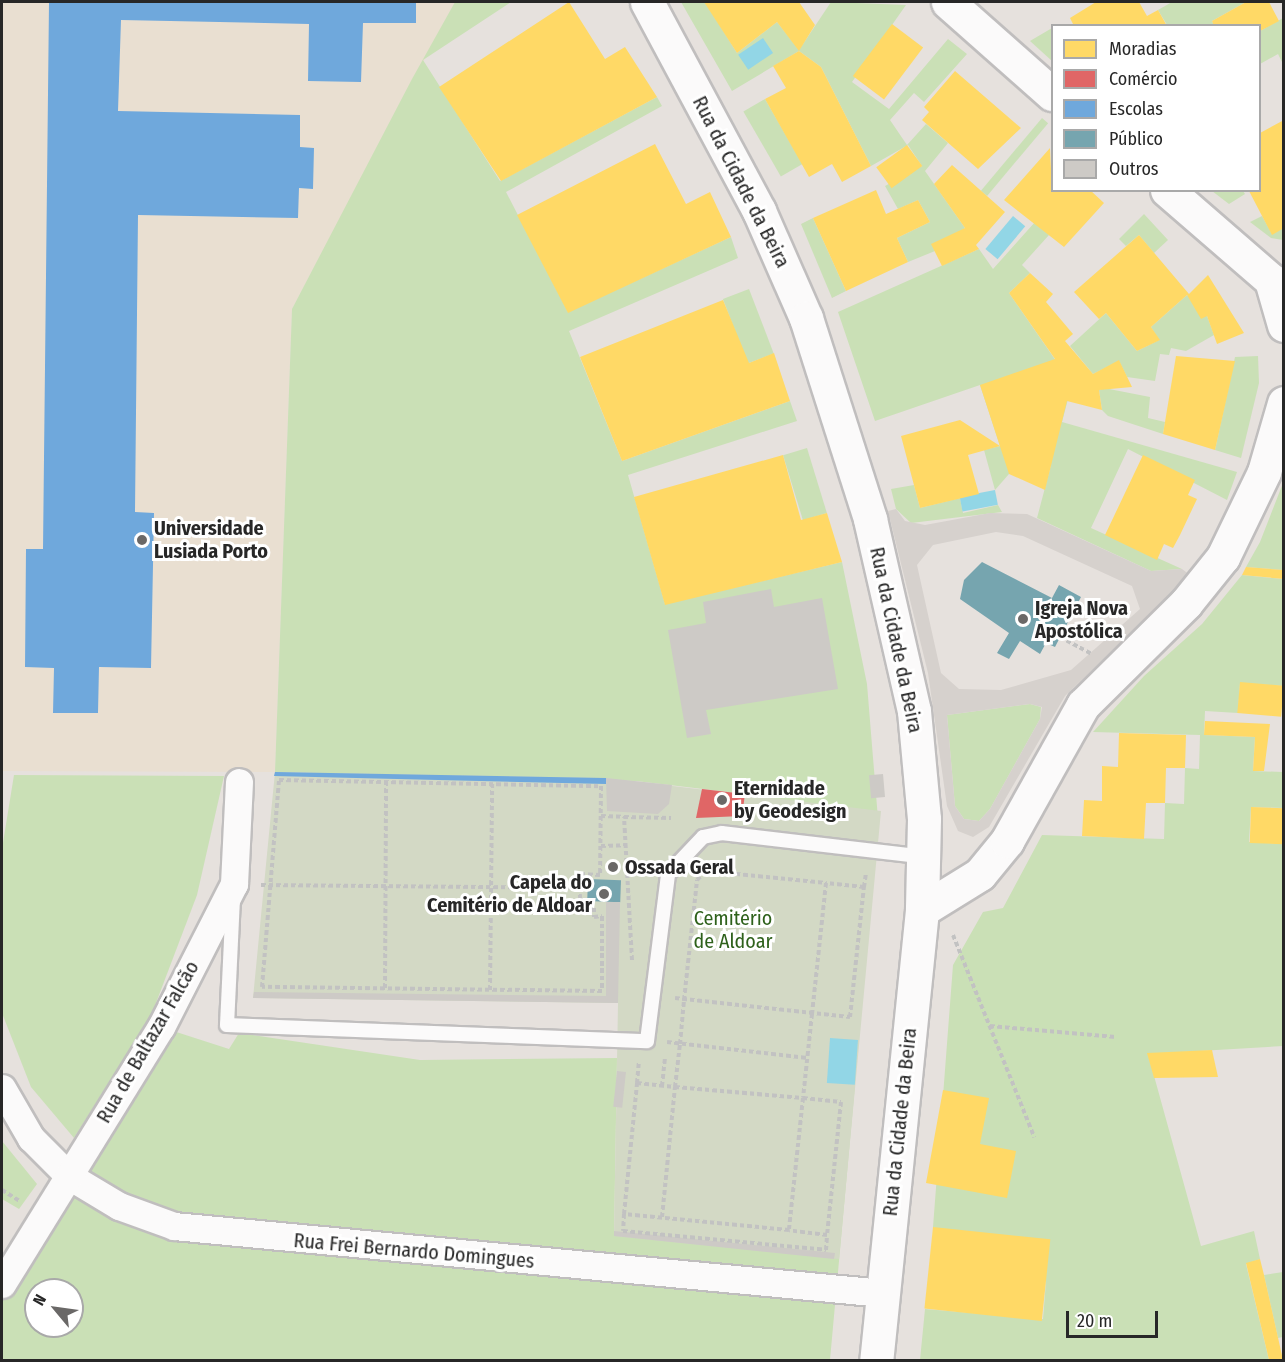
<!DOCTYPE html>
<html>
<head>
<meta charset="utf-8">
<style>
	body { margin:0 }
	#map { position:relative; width:1285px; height:1362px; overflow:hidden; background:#e6e1dd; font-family:"Fira Sans Condensed",sans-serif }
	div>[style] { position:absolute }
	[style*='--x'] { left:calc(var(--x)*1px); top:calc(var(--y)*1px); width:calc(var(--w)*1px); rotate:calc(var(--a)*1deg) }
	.education>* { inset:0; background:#e9dfd1 }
	.green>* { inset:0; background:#cae0b6; transform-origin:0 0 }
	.cemetery>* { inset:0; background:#d3d9c5 }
	.plaza>* { inset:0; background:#d6d1cd }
	.water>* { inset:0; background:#92d6e6; transform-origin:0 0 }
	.homes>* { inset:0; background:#ffd966; transform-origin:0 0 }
	.shops>* { inset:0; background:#e06666 }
	.schools>* { inset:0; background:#6fa8dc }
	.public>* { inset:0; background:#76a5af; transform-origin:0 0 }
	.building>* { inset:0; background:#cdcac6; transform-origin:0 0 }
	.path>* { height:4px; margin-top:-2px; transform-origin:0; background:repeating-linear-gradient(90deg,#c2c2c2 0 4.5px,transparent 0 7.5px) }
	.roads { filter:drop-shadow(2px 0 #c0bebe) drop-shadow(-2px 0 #c0bebe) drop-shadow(0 2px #c0bebe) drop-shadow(0 -2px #c0bebe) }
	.service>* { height:14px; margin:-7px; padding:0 7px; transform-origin:7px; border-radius:7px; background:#fbfafa }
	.minor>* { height:27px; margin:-13.5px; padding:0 13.5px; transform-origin:13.5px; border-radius:13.5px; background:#fbfafa }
	.tertiary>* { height:33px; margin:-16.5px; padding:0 16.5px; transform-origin:16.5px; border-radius:16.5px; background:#fbfafa }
	.dots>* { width:16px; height:16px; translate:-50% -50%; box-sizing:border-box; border:3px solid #fff; border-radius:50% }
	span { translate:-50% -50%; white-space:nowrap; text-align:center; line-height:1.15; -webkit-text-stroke:6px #fff; paint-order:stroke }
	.street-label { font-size:20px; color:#272727 }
	.poi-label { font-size:20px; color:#272727; font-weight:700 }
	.left { translate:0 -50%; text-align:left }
	.right { translate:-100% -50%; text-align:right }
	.park-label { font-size:20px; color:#2e611b }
	.frame { position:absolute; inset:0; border:3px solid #272727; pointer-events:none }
	.legend { position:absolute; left:1051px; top:24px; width:210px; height:168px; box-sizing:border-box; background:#fff; border:2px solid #a9a9a9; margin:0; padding:8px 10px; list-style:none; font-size:18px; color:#272727 }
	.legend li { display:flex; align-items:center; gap:12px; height:30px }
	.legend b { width:30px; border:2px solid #a9a9a9 }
	.north { position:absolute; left:24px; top:1278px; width:60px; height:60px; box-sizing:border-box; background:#fff; border:2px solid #a9a9a9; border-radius:50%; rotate:299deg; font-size:16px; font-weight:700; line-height:24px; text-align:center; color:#272727 }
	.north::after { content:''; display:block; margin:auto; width:21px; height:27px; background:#6a6867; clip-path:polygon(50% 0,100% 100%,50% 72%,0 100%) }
	.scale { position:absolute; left:1066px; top:1311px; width:92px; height:27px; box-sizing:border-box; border:3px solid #272727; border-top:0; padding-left:8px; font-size:18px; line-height:21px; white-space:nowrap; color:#272727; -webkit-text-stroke:4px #fff; paint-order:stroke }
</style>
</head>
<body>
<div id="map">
	<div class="education">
		<i style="clip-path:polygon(2px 2px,455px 2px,292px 309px,275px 772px,2px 771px)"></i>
	</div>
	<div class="green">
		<i style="clip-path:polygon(455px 2px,511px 2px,423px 60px,500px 181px,657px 97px,662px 106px,506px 192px,568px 312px,731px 237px,738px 258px,569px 331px,622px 461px,790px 401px,797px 421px,628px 475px,665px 604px,842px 562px,867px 684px,879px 831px,745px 794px,636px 781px,275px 772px,292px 309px,412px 79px)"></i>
		<i style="clip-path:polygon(681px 2px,705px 2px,737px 53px,777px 22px,799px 50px,831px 2px,906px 5px,852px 82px,889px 109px,948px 39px,967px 54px,924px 102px,914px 93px,890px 120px,907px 145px,926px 124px,948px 143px,925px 171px,965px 228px,935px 251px,908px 262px,897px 238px,930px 222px,918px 200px,898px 209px,885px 186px,922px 166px,908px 145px,871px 166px,821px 67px,799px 51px,732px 91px)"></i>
		<i style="clip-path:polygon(1172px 2px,1246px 2px,1212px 21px,1214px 25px,1167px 25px,1158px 10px)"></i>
		<i style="clip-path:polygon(1283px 18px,1283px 64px,1278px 54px,1260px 64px,1260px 31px)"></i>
		<i style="clip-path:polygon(1052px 28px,1052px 61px,1030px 41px)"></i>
		<i style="left:765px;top:99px;width:75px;height:25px;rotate:60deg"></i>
		<i style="left:1042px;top:118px;width:8px;height:95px;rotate:40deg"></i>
		<i style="clip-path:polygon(1212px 191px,1243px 191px,1245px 194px,1229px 204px)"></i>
		<i style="clip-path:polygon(1144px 214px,1168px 240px,1154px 253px,1139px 235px,1126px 246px,1119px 239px)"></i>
		<i style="clip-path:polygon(1262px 216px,1272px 234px,1283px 228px,1283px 240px,1271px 238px,1250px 222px)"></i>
		<i style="clip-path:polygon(813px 218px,846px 291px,832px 298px,801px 224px)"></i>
		<i style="clip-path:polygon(1035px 222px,1049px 235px,1022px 265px,1030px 273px,1009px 293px,1072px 384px,1062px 422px,1237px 472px,1227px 500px,1128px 449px,1091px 528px,1182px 569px,1151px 571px,1037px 518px,1051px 465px,1009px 474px,995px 490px,984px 450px,1000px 446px,980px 385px,875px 421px,838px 312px,979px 249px,993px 269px)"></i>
		<i style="left:749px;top:289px;width:69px;height:28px;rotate:69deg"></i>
		<i style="clip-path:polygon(1187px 295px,1207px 316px,1214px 335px,1186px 351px,1171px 348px,1169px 355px,1160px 354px,1155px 381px,1127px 377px,1119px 361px,1093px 374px,1070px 346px,1106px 313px,1137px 351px,1159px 340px,1151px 327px)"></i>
		<i style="clip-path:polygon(1258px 356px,1259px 383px,1241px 458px,1215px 450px,1235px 357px)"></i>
		<i style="clip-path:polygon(1104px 388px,1150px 397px,1148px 418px,1165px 422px,1163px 434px,1108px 416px,1102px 410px,1099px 390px)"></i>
		<i style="left:807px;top:448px;width:68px;height:25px;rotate:73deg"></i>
		<i style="clip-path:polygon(1283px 483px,1283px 570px,1246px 567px,1260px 542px)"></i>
		<i style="clip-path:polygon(914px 485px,920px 508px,960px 498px,963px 513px,998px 505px,1002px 512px,911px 523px,896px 509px,891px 489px)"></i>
		<i style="clip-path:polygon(1242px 575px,1283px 579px,1283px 686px,1240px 683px,1238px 713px,1205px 711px,1204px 735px,1255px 737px,1253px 771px,1283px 772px,1283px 808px,1251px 807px,1249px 842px,1283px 844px,1283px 1046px,1148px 1054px,1201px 1246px,1254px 1231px,1260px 1259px,1246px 1264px,1269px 1360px,920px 1360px,925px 1309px,1043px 1319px,1046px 1281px,933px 1227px,953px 965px,983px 912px,1003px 908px,1042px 835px,1164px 839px,1165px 803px,1184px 804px,1185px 768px,1199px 769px,1200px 735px,1093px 732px,1144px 676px,1202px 624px)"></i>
		<i style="clip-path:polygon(1030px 704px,1041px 707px,1040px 719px,990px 809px,979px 821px,964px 819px,955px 806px,947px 715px)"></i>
		<i style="clip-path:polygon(14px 775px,224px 776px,197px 895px,151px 1016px,74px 1138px,31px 1087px,2px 1013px,2px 849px)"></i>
		<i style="clip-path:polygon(evenodd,167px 1029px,229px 1049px,239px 1033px,420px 1060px,617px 1058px,614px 1236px,855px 1085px,830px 1360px,2px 1360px,2px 1300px,167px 1029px,36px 1290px,72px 1290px,72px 1326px,36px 1326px,36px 1290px)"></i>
		<i style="clip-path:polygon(2px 1141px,37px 1184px,19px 1209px,2px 1199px)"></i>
		<i style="clip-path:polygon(1283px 1272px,1283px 1337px,1278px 1338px,1264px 1275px)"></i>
	</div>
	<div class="cemetery">
		<i style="clip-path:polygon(275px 772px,606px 778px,881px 811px,839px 1259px,614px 1236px,618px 1003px,253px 998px)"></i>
	</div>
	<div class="plaza">
		<i style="clip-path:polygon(evenodd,896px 509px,905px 521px,925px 525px,990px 513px,1027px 514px,1151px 571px,1182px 569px,1190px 575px,1065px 696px,989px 827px,973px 837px,958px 831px,947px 806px,928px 673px,888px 511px,896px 509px,996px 532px,1023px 536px,1132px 586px,1140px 609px,1071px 670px,1001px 690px,959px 689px,941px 673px,917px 565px,933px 545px,996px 532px,896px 509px,1030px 704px,1042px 707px,1040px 719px,990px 809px,979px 821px,964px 819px,955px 806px,947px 715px,1030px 704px)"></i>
	</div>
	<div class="water">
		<i style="left:763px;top:38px;width:18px;height:30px;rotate:56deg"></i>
		<i style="left:1013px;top:216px;width:16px;height:43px;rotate:40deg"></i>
		<i style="left:995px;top:490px;width:15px;height:36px;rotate:79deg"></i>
		<i style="left:830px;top:1038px;width:28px;height:45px;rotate:4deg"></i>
	</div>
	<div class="homes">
		<i style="clip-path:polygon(569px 2px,605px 59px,625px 47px,657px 97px,501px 181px,439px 87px)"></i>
		<i style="clip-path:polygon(704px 2px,799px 2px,815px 25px,799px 51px,777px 22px,737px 53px)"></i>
		<i style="clip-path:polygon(1096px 2px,1139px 2px,1147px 16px,1158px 10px,1167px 26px,1074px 26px,1070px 18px)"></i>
		<i style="clip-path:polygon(1246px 2px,1269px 2px,1279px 21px,1260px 31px,1260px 26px,1214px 26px,1212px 21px)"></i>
		<i style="left:892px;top:24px;width:39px;height:65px;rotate:37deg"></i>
		<i style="clip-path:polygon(799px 51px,821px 67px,871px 166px,842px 182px,832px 164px,809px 177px,765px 99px,786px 88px,773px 66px)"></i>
		<i style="clip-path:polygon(955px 71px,1021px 128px,978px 169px,922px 120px,929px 112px,924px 107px)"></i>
		<i style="clip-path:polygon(1284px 120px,1284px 228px,1272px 235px,1249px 191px,1243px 190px,1260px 190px,1260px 133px)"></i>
		<i style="clip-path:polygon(655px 144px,686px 204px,710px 192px,731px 237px,568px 313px,517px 215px)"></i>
		<i style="left:907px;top:145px;width:26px;height:38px;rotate:54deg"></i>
		<i style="clip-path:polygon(1050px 148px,1052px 190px,1090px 190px,1104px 203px,1064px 247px,1004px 200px)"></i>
		<i style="clip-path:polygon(952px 165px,1005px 212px,976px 245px,979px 249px,942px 266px,931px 244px,965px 228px,934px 184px)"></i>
		<i style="clip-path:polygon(876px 190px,886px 214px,918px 200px,930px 222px,897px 238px,908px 262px,846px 291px,813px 218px)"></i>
		<i style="clip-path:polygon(1139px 235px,1189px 294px,1208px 275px,1244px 333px,1217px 344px,1207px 316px,1201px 319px,1187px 295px,1151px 327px,1160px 340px,1137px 351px,1106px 313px,1099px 319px,1074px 292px)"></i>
		<i style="clip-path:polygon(1030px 273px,1053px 294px,1046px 302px,1073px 334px,1065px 341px,1093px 374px,1119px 360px,1132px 387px,1099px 390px,1102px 410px,1067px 401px,1045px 490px,1009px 474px,980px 385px,1055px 359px,1009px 293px)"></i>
		<i style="clip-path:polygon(723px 300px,749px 363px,774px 353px,790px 401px,622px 461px,580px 357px)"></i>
		<i style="clip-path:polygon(1176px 356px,1235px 361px,1215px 450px,1163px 434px)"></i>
		<i style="clip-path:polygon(960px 420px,1000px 446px,968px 455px,979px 494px,920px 508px,901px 436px)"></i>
		<i style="clip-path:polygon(783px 455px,801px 520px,827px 513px,842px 562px,665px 605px,634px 497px)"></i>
		<i style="clip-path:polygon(1143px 455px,1195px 480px,1188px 495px,1197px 499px,1180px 535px,1173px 548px,1164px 544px,1157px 560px,1105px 535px)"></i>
		<i style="clip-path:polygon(1246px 567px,1284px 570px,1284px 579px,1242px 575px)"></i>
		<i style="left:1240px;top:682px;width:44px;height:31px;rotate:5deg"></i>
		<i style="clip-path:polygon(1205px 721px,1270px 724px,1264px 771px,1253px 771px,1255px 737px,1204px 735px)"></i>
		<i style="clip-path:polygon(1119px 733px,1186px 735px,1185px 768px,1166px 768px,1165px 803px,1146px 803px,1144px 839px,1082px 836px,1084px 800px,1102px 801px,1102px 766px,1118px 767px)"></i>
		<i style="left:1251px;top:807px;width:33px;height:36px;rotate:2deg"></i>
		<i style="clip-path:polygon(1212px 1050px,1218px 1077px,1154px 1078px,1147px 1053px)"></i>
		<i style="clip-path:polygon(943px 1090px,989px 1098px,980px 1144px,1016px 1151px,1007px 1198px,926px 1183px)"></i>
		<i style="left:933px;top:1227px;width:118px;height:82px;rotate:6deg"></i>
		<i style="clip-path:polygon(1260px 1259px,1264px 1275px,1283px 1360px,1269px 1360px,1246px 1263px)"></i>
	</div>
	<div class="shops">
		<i style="clip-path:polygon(702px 789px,745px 794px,742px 816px,696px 818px)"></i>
	</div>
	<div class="schools">
		<i style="clip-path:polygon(49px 2px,416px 2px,416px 23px,363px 23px,361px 82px,308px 81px,309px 24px,121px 20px,118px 111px,300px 115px,300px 147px,314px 148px,313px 189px,299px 188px,298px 218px,138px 215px,135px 512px,154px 513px,151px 668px,99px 667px,98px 713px,53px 713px,54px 668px,25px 667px,26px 549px,43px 549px)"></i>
		<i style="clip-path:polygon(275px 772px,606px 778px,606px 784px,274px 776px)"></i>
	</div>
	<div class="public">
		<i style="clip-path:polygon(982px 562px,1052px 598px,1059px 585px,1081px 597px,1055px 647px,1046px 643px,1040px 654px,1020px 641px,1009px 659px,997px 653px,1009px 633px,960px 599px,964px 580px)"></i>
		<i style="left:588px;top:879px;width:33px;height:22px;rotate:2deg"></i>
	</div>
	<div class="building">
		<i style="clip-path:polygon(771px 589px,774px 607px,822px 598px,838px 689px,706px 710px,711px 734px,687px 738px,668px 630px,706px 623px,703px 602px)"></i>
		<i style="left:883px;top:774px;width:23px;height:14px;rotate:85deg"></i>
		<i style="clip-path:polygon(606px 778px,672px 785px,669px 804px,658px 814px,607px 811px)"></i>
		<i style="clip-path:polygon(606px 902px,620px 902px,618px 1003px,253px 998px,254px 992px,606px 996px)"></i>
		<i style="left:617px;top:1071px;width:9px;height:36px;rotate:6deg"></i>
		<i style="clip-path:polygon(614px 1231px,835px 1253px,834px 1259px,614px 1236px)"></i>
	</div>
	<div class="path">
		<i style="--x:1060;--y:637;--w:36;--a:28"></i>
		<i style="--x:279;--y:780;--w:322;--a:1.1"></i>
		<i style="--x:601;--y:786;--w:89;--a:90.6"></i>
		<i style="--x:600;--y:875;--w:20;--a:-177"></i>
		<i style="--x:580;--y:874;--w:13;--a:94"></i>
		<i style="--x:579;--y:887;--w:20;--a:84"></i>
		<i style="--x:581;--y:907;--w:13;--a:4"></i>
		<i style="--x:594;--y:908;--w:9;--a:90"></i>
		<i style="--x:594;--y:917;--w:8;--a:-7"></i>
		<i style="--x:602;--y:916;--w:75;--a:90"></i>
		<i style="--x:602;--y:991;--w:340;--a:-179.3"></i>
		<i style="--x:262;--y:987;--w:208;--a:-85.3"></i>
		<i style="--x:601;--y:816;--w:23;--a:2"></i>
		<i style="--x:601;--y:846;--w:25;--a:-2"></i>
		<i style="--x:261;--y:885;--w:326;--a:0.5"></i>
		<i style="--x:864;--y:887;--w:14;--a:-82"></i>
		<i style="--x:953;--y:935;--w:218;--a:68.1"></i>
		<i style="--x:632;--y:960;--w:143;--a:-93.2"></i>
		<i style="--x:624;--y:817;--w:47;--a:1.2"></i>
		<i style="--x:385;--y:988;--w:206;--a:-89.7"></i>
		<i style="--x:490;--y:990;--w:206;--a:-89.4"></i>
		<i style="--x:675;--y:998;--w:176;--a:6.2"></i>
		<i style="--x:850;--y:1017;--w:131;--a:-83.9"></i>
		<i style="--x:864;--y:887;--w:38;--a:-174"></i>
		<i style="--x:990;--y:1026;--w:126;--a:5"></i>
		<i style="--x:667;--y:1042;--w:141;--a:6.5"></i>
		<i style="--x:637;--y:1083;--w:21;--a:-85"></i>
		<i style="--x:662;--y:1086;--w:30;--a:-84"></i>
		<i style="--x:2;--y:1190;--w:22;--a:32"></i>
		<i style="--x:624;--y:1214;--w:17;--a:93"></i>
		<i style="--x:623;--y:1231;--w:204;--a:5.3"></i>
		<i style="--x:826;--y:1250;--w:15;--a:-86"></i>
		<i style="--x:662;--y:1217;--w:131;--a:-84.3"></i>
		<i style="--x:675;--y:1087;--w:43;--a:-83.4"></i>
		<i style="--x:680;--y:1044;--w:44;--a:-84.8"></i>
		<i style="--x:684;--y:1000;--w:121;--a:-83.8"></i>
		<i style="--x:697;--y:880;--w:13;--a:-45"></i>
		<i style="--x:706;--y:871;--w:121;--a:5.7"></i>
		<i style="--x:826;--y:883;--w:132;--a:96.1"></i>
		<i style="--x:812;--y:1014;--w:84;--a:96.1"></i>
		<i style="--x:803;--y:1098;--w:133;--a:96.1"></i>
		<i style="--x:789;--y:1230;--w:166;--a:-174.5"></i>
		<i style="--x:624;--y:1214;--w:132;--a:-84.3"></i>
		<i style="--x:637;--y:1083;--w:38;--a:6"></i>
		<i style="--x:675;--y:1087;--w:128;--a:4.9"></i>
		<i style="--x:803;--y:1098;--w:38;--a:6"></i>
		<i style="--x:841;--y:1102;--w:134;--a:96"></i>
		<i style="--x:827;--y:1235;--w:38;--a:-173"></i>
	</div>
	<div class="roads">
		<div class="service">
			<i style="--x:233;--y:898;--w:127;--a:92.7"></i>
			<i style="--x:227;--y:1025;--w:420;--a:2.2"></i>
			<i style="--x:647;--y:1041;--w:168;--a:-82.8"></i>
			<i style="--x:668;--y:874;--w:51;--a:-46.6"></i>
			<i style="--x:703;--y:837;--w:19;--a:-12"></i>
			<i style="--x:722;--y:833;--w:204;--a:6.7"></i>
		</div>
		<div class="minor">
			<i style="--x:2;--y:1088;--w:58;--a:59.9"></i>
			<i style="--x:31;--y:1138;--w:54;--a:45"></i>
			<i style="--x:69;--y:1176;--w:58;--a:31"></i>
			<i style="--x:119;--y:1206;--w:59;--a:20"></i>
			<i style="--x:174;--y:1226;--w:712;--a:5.4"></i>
			<i style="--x:2;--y:1284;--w:302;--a:-58.3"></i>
			<i style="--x:161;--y:1027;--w:161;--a:-63"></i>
			<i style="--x:234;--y:884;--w:102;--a:-87.2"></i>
		</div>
		<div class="tertiary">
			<i style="--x:647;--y:2;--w:237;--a:61.8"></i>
			<i style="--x:759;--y:211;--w:117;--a:66.3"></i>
			<i style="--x:806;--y:318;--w:211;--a:72.3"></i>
			<i style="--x:870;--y:519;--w:197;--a:77.1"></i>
			<i style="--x:914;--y:711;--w:108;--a:84.7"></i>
			<i style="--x:924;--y:819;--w:91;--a:91.3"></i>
			<i style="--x:922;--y:910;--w:452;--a:95.8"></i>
			<i style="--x:948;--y:2;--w:139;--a:41.5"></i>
			<i style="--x:1167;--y:190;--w:138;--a:40.9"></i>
			<i style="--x:1271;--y:280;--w:47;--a:73.9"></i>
			<i style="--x:922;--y:910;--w:68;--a:-31.8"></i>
			<i style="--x:980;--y:874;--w:43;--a:-50.7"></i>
			<i style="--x:1007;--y:841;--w:156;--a:-60.8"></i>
			<i style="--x:1083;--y:705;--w:145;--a:-44.7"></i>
			<i style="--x:1186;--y:603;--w:59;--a:-51.2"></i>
			<i style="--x:1223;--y:557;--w:94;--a:-64.2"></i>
			<i style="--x:1264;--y:472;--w:72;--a:-73.8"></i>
		</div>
	</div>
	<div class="dots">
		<i style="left:142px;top:540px;background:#6a6867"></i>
		<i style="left:1023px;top:619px;background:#6a6867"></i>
		<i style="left:722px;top:800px;background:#6a6867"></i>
		<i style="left:613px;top:867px;background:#6a6867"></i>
		<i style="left:604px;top:894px;background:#6a6867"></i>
	</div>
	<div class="street-label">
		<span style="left:741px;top:182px;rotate:63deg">Rua da Cidade da Beira</span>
		<span style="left:896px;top:640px;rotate:78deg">Rua da Cidade da Beira</span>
		<span style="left:148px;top:1042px;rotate:-60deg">Rua de Baltazar Falcão</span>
		<span style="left:900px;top:1122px;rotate:-84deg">Rua da Cidade da Beira</span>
		<span style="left:414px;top:1251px;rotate:5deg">Rua Frei Bernardo Domingues</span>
	</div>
	<div class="poi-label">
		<span class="left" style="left:154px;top:540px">Universidade<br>Lusiada Porto</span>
		<span class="left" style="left:1035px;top:620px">Igreja Nova<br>Apostólica</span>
		<span class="left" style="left:734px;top:800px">Eternidade<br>by Geodesign</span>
		<span class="left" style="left:625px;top:867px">Ossada Geral</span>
		<span class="right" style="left:592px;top:894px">Capela do<br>Cemitério de Aldoar</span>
	</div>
	<div class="park-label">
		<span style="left:733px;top:930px">Cemitério<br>de Aldoar</span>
	</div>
	<div class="frame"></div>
	<ul class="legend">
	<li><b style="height:16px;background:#ffd966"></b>Moradias</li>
	<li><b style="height:16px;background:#e06666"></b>Comércio</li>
	<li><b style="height:16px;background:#6fa8dc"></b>Escolas</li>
	<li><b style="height:16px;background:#76a5af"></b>Público</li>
	<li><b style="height:16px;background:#cdcac6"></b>Outros</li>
	</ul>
	<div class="north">N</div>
	<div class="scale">20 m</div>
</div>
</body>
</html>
